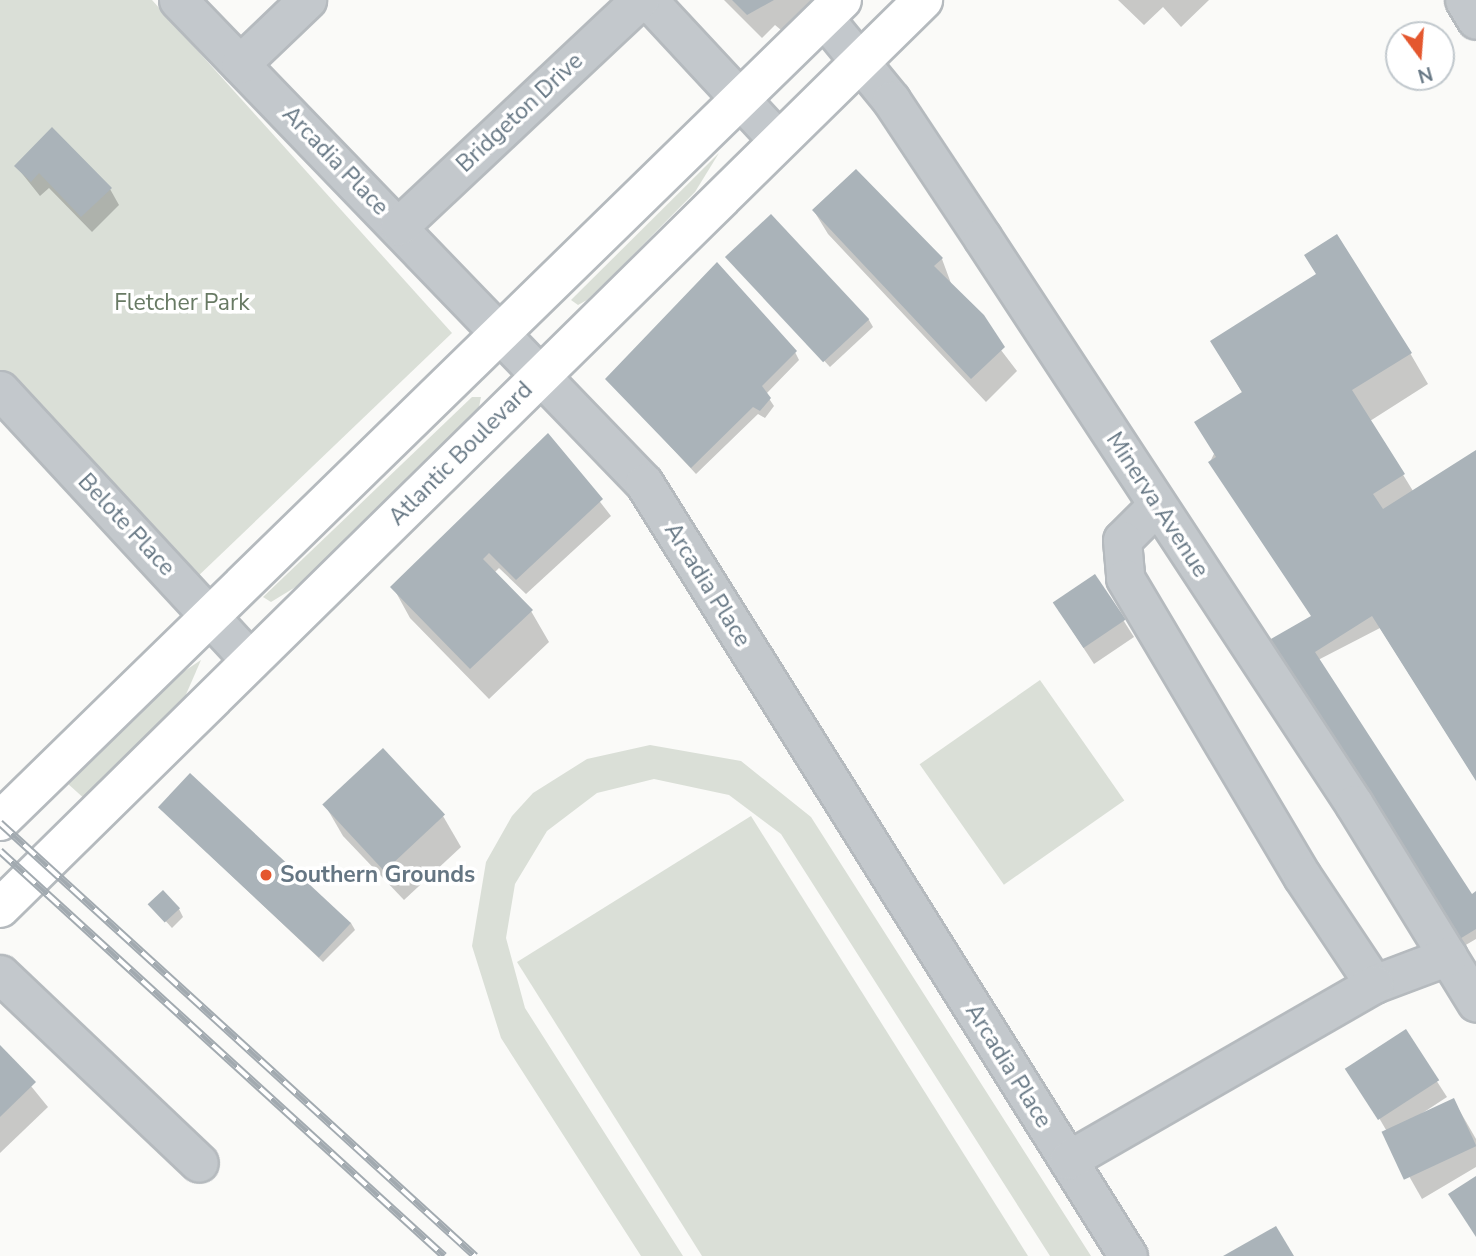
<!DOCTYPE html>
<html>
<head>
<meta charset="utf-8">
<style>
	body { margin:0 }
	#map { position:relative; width:1476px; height:1256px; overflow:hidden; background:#fafaf8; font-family:"Nunito Sans",sans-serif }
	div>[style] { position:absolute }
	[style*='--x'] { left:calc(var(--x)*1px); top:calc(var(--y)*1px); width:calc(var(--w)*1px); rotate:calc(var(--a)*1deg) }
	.green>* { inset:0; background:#dadfd7; transform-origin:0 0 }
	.shadow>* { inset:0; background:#0003 }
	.building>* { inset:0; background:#aab3b9; transform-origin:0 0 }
	.roads { filter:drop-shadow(2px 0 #b5babe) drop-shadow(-2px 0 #b5babe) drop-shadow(0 2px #b5babe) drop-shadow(0 -2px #b5babe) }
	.minor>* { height:37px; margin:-18.5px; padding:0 18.5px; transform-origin:18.5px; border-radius:18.5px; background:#c3c8cc }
	.major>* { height:38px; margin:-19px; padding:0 19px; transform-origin:19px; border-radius:19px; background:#fff }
	.rail>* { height:8px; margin-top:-4px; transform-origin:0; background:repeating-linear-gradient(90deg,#fff 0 16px,#a2aab0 0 32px); box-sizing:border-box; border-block:2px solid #a2aab0 }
	.dots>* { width:19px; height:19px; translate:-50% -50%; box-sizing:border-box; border:4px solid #fff; border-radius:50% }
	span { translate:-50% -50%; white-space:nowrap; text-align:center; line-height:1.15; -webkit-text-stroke:7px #fff; paint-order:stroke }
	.street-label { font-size:23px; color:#657683 }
	.park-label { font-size:23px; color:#687a64 }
	.poi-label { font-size:23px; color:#657683; font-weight:700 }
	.left { translate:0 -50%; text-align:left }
	.north { position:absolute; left:1385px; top:21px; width:70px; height:70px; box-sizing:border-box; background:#fff; border:2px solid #c1c8cd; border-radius:50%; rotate:164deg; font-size:19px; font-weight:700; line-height:28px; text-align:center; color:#657683 }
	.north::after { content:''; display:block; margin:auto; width:24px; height:32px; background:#e4572e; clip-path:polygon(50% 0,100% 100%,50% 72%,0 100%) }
</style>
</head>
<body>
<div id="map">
	<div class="green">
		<i style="clip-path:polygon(0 0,152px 0,452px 333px,194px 580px,0 373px)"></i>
		<i style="clip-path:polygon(719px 153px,695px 192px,613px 275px,587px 300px,578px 305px,571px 300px)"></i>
		<i style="clip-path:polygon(472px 397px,481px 397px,479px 407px,317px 574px,271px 602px,263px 597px)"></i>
		<i style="clip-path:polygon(201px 660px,181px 706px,87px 801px,67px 783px,174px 678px)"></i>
		<i style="left:1040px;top:680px;width:147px;height:147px;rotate:55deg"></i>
		<i style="clip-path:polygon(650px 745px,741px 761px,811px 817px,1091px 1256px,1050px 1256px,781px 834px,729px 795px,654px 779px,597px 793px,547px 831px,515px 884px,506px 938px,525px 1008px,683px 1256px,641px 1256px,501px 1038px,472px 946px,486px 862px,512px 816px,533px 793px,587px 759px)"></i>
		<i style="clip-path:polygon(751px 816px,1028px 1256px,702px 1256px,517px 962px)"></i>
	</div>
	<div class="shadow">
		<i style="clip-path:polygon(724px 0,812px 0,781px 30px,775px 25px,762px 38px)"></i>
		<i style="clip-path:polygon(1118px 0,1209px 0,1181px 27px,1163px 7px,1144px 25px)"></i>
		<i style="clip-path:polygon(16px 166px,110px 189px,119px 205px,92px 232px,49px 188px,40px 196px)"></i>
		<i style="clip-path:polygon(856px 171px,942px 259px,952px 286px,1017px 371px,986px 402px,828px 234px,814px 211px)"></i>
		<i style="clip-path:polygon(728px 257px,869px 320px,873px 327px,830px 367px)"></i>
		<i style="clip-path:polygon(1212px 342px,1410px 353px,1428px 384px,1370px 421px,1413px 491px,1476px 452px,1476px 780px,1380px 628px,1318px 660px,1471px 897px,1476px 893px,1476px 939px,1464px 946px,1271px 641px,1313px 616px,1210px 462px,1243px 394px)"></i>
		<i style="clip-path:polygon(795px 352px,799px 360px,766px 394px,774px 406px,765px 418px,758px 414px,696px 474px,608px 379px)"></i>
		<i style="clip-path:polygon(548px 435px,611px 516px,526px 594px,499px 568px,495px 572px,531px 611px,549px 642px,489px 699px,410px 618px,393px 587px)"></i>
		<i style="clip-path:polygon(1095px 576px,1134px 637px,1094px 664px,1064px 618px)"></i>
		<i style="clip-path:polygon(325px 805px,443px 816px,461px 847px,404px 900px,343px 836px)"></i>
		<i style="clip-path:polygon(160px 808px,351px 923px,355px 930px,323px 962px)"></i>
		<i style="clip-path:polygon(151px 905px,179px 909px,183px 917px,172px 928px)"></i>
		<i style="clip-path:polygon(1405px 1032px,1447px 1097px,1389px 1135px,1375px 1111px)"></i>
		<i style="clip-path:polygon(0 1048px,48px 1107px,0 1153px)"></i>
		<i style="clip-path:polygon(1454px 1101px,1476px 1139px,1476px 1167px,1422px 1199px,1388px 1139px)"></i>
	</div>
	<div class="building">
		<i style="clip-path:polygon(732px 0,774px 0,747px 15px)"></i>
		<i style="clip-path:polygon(52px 127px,112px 188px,81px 217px,39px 173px,31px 182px,14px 166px)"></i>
		<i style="clip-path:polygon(856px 169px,943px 258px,934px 266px,984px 315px,1005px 347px,971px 379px,812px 210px)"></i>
		<i style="left:771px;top:214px;width:144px;height:63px;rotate:47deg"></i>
		<i style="clip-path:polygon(1337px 234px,1412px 353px,1352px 390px,1405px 474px,1373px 494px,1383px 509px,1476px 450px,1476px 781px,1372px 616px,1315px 652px,1472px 894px,1476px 891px,1476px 929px,1458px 940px,1269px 640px,1311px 616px,1208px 462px,1216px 457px,1194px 422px,1242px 392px,1210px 341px,1316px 274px,1304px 255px)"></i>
		<i style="clip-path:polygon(717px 262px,797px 351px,762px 386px,771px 398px,760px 411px,753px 407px,691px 468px,605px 379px)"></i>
		<i style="clip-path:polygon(548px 433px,603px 499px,516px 580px,489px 553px,483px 559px,533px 610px,470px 669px,390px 587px)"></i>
		<i style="left:1095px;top:574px;width:55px;height:51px;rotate:56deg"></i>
		<i style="left:383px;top:748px;width:91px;height:83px;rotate:47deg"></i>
		<i style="left:190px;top:773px;width:220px;height:47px;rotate:43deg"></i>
		<i style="left:163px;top:890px;width:25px;height:21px;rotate:47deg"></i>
		<i style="left:1406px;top:1029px;width:61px;height:73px;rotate:57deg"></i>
		<i style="clip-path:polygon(0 1045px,36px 1082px,0 1117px)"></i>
		<i style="left:1454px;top:1098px;width:53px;height:80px;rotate:65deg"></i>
		<i style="clip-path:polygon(1476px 1176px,1476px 1237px,1448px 1194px)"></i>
		<i style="clip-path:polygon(1276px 1226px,1294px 1256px,1223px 1256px)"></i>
	</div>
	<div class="roads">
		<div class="minor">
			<i style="--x:178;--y:0;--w:671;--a:46.03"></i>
			<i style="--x:644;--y:483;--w:912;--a:57.95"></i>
			<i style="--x:648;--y:0;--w:192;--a:47.1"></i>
			<i style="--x:1464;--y:0;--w:23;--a:59"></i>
			<i style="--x:824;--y:18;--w:106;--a:50.7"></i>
			<i style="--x:891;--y:100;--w:164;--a:56.4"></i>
			<i style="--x:982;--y:237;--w:678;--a:56.73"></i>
			<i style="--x:1354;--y:804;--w:233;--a:58.4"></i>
			<i style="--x:240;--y:64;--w:93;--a:-43.7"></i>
			<i style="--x:399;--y:226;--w:330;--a:-43.2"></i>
			<i style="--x:0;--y:390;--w:369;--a:47.2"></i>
			<i style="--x:1157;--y:505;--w:49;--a:135"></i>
			<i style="--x:1122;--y:540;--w:38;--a:85"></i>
			<i style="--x:1125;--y:578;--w:347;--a:59.3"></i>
			<i style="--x:1302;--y:876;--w:130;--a:56.3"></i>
			<i style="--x:1374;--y:984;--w:79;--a:-20.7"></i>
			<i style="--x:0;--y:974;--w:274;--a:43.5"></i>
			<i style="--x:1068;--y:1160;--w:353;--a:-29.9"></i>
		</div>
		<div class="major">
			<i style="--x:0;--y:821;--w:1176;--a:-44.28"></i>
			<i style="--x:0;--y:908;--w:1295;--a:-44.53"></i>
		</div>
	</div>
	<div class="rail">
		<i style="--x:0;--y:823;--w:643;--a:42.35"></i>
		<i style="--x:0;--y:851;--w:601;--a:42.37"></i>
	</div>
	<div class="dots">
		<i style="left:266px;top:875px;background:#e4572e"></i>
	</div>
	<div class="street-label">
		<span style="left:520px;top:113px;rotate:-43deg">Bridgeton Drive</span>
		<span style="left:335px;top:161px;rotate:46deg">Arcadia Place</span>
		<span style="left:461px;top:454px;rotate:-45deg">Atlantic Boulevard</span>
		<span style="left:1157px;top:505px;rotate:57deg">Minerva Avenue</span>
		<span style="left:126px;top:525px;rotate:47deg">Belote Place</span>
		<span style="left:707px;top:585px;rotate:58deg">Arcadia Place</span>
		<span style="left:1008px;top:1066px;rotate:58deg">Arcadia Place</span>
	</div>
	<div class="park-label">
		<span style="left:182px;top:303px">Fletcher Park</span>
	</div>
	<div class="poi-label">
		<span class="left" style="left:280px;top:875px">Southern Grounds</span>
	</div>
	<div class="north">N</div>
</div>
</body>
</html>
